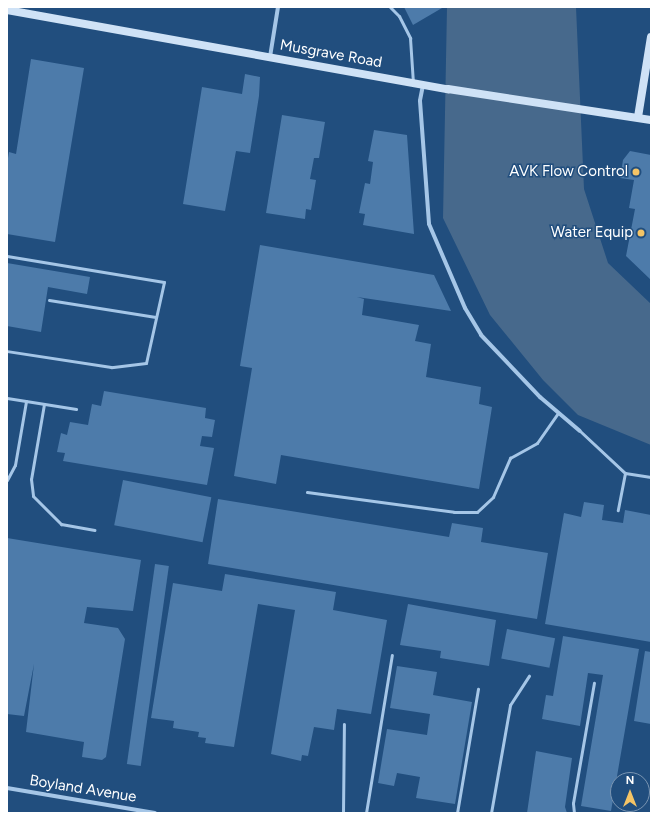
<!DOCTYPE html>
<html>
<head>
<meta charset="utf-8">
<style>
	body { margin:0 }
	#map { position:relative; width:658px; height:820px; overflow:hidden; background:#214e7e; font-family:Figtree,sans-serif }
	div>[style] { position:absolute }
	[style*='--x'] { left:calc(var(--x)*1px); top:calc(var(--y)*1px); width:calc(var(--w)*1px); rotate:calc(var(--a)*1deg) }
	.water>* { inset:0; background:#47698c }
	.building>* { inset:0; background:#4d7baa; transform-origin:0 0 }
	.lane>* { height:3px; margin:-1.5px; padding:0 1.5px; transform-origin:1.5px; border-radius:1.5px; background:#a5c6e7 }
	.street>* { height:4px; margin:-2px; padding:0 2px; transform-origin:2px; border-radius:2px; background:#a5c6e7 }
	.secondary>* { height:8px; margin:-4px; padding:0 4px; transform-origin:4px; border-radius:4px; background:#cfe2f6 }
	.dots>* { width:11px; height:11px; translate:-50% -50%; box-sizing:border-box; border:2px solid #214e7e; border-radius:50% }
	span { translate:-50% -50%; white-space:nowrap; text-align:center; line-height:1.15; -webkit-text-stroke:3px #214e7e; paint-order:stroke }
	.street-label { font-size:15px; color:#fff }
	.poi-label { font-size:15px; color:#fff }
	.right { translate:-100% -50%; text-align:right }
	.frame { position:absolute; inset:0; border:8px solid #fff; pointer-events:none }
	.north { position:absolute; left:610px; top:772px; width:40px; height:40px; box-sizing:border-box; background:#214e7e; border:1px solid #7a95b2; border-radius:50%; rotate:0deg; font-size:11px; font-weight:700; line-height:16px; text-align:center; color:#fff }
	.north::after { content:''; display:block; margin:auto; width:14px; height:18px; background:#f4c466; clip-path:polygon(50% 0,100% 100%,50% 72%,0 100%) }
</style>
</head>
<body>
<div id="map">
	<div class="water">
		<i style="clip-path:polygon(447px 7px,576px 7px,584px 189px,608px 263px,651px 304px,651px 445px,578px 415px,543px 380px,490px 315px,443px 218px)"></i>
	</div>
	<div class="building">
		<i style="clip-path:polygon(404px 7px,442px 7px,442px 8px,413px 25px)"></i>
		<i style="clip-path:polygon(31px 59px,84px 68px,55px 242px,7px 234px,7px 164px,9px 152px,16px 154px)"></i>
		<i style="clip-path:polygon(245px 74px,260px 77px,259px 96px,250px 153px,236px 151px,225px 211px,183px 204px,202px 87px,242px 94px)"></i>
		<i style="clip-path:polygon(282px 115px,325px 122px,319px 158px,314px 158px,310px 179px,316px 180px,311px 210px,306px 209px,305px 219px,266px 213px)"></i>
		<i style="clip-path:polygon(374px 130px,407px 135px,414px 234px,363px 225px,365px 214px,359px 213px,365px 183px,370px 184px,373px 162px,368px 161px)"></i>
		<i style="clip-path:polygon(630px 151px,651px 155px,651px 280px,626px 256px,635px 209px,629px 208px,634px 180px,620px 178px,623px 160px)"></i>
		<i style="clip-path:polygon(260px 245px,434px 275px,451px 311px,357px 297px,364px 299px,362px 315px,419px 325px,415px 341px,431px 344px,426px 377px,481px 387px,479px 404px,492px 407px,479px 489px,281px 455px,276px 484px,234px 476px,252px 368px,240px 366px)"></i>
		<i style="clip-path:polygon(7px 263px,90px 277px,87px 294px,48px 287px,41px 332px,7px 326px)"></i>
		<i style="clip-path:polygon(104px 391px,206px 408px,205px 418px,215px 420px,212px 437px,202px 436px,200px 446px,214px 448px,207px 485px,63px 461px,65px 453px,57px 452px,61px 433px,67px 435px,70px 422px,88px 425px,92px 404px,101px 406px)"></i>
		<i style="left:123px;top:480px;width:90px;height:46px;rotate:11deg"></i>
		<i style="clip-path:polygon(218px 499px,449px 537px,452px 523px,483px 528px,481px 542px,548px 553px,537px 619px,208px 564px)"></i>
		<i style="clip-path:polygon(584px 502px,604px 505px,602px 520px,623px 523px,625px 510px,651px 515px,651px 642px,545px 624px,564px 513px,581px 517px)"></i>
		<i style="clip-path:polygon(7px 538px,141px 560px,133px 611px,87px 607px,84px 623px,118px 628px,125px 639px,106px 757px,102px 760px,82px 757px,84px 742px,26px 732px,34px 664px,24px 716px,7px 714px)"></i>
		<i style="left:155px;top:564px;width:14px;height:202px;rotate:8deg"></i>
		<i style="clip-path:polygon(225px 574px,336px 592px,333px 610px,387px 620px,371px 714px,337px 709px,334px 730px,314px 727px,308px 756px,302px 755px,301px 761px,271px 754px,295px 610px,258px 604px,234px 747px,205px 743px,206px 738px,198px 737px,199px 732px,173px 728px,174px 721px,151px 718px,173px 583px,222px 591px)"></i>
		<i style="clip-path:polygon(408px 604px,496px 620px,489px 666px,440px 658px,441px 651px,400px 645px)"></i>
		<i style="left:507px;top:629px;width:49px;height:30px;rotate:11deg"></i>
		<i style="clip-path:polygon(563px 636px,639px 649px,611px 811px,581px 806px,603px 675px,588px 673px,580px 726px,542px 719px,546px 695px,553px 696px)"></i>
		<i style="clip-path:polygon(645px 651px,651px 652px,651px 724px,634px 721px)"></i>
		<i style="clip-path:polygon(397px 666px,437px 672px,433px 695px,472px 702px,455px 804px,416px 798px,420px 777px,397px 773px,394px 786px,378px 783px,387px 729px,427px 735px,430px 714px,390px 708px)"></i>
		<i style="clip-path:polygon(536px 751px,572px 758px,565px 807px,567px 813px,527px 813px)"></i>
	</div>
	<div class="lane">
		<i style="--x:390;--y:7;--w:13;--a:45"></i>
		<i style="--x:399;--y:16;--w:25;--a:63"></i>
		<i style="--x:410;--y:38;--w:45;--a:86.2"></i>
		<i style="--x:7;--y:256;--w:159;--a:9.4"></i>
		<i style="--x:164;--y:282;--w:83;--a:102.5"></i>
		<i style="--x:146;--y:363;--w:35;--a:173"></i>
		<i style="--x:111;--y:367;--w:105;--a:-171.3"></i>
		<i style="--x:49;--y:300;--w:108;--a:9"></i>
		<i style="--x:7;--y:398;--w:70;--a:9.1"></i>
		<i style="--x:44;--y:404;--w:76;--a:99.8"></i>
		<i style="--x:31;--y:479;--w:17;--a:83"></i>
		<i style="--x:33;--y:496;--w:40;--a:45"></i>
		<i style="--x:61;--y:524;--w:34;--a:10"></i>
		<i style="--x:580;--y:431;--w:62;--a:43"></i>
		<i style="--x:625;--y:473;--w:38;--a:101"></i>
		<i style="--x:625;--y:473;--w:26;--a:9"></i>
		<i style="--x:7;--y:480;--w:17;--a:-62"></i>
		<i style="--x:15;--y:465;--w:65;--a:-80.2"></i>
		<i style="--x:307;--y:492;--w:148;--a:7.7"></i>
		<i style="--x:454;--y:512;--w:23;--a:0"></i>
		<i style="--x:477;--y:512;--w:22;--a:-43"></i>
		<i style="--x:493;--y:497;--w:43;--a:-66.4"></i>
		<i style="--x:510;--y:458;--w:31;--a:-29"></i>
		<i style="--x:537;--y:443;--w:37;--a:-55"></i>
		<i style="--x:343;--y:813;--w:89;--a:-89.4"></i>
		<i style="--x:366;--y:813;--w:160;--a:-80.7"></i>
		<i style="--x:457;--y:813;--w:126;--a:-80.4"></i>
		<i style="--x:491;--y:813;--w:110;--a:-80"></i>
		<i style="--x:510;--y:705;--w:35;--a:-57"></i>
		<i style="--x:574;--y:813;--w:10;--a:-96"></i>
		<i style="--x:573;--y:803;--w:122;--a:-80.1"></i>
	</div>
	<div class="street">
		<i style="--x:270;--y:57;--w:51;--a:-80.9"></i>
		<i style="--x:423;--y:85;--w:16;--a:101"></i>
		<i style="--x:420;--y:101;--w:123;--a:85.8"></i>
		<i style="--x:429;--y:224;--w:91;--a:66.8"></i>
		<i style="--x:465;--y:308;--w:31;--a:59"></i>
		<i style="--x:481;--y:335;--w:86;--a:46.4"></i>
		<i style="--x:540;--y:397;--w:52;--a:40.4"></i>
		<i style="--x:7;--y:788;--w:150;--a:9.6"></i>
	</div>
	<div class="secondary">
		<i style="--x:7;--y:10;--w:448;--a:10.2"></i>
		<i style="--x:448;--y:89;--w:205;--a:8.7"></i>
		<i style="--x:638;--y:117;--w:81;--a:-80.8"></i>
	</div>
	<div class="dots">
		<i style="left:636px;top:172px;background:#f4c466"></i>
		<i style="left:641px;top:233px;background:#f4c466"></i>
	</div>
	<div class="street-label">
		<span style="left:331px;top:54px;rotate:10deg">Musgrave Road</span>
		<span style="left:83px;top:789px;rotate:9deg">Boyland Avenue</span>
	</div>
	<div class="poi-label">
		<span class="right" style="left:628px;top:172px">AVK Flow Control</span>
		<span class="right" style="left:633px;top:233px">Water Equip</span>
	</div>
	<div class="frame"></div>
	<div class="north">N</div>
</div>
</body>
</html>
